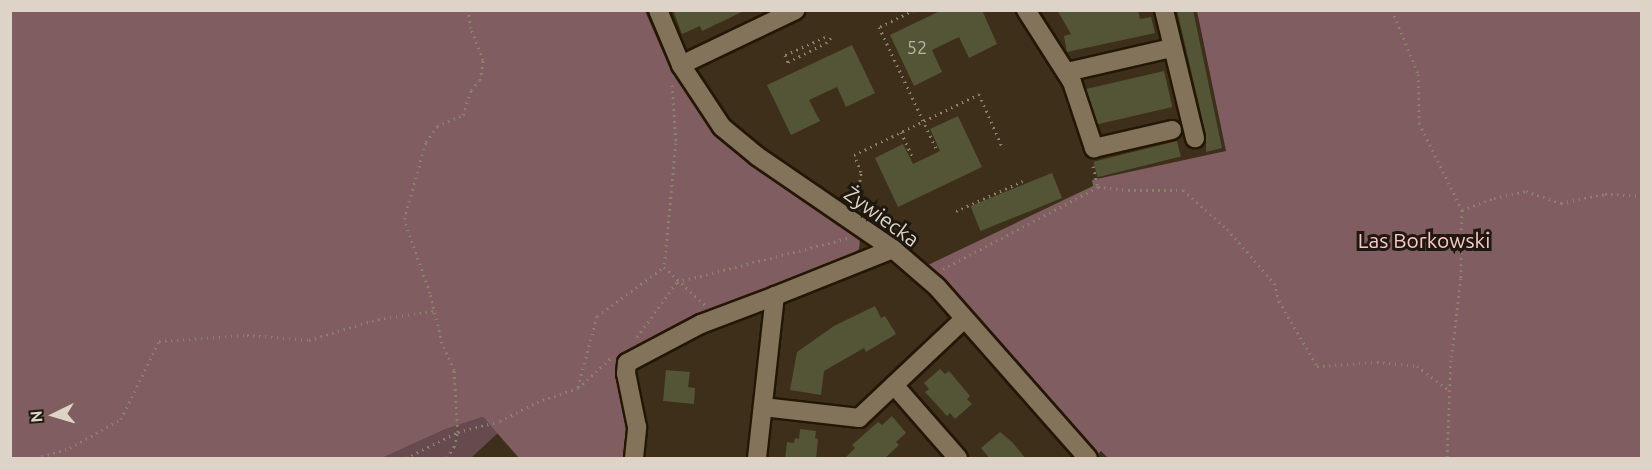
<!DOCTYPE html>
<html>
<head>
<meta charset="utf-8">
<style>
	body { margin:0 }
	#map { position:relative; width:1652px; height:469px; overflow:hidden; background:#3d2f19; font-family:Ubuntu,sans-serif }
	div>[style] { position:absolute }
	[style*='--x'] { left:calc(var(--x)*1px); top:calc(var(--y)*1px); width:calc(var(--w)*1px); rotate:calc(var(--a)*1deg) }
	.green>* { inset:0; background:#674a4d }
	.forest>* { inset:0; background:#805d60 }
	.building>* { inset:0; background:#545537; transform-origin:0 0 }
	.path>* { height:3px; margin-top:-1.5px; transform-origin:0; background:repeating-linear-gradient(90deg,#8c806f 0 1.5px,transparent 0 6px) }
	.roads { filter:drop-shadow(2px 0 #241702) drop-shadow(-2px 0 #241702) drop-shadow(0 2px #241702) drop-shadow(0 -2px #241702) }
	.minor>* { height:18px; margin:-9px; padding:0 9px; transform-origin:9px; border-radius:9px; background:#83735a }
	span { translate:-50% -50%; white-space:nowrap; text-align:center; line-height:1.15; -webkit-text-stroke:6px #1f180f; paint-order:stroke }
	.number-label { font-size:18px; color:#bbb4a3 }
	.number-label span { -webkit-text-stroke-width:0 }
	.street-label { font-size:21px; color:#ddd4c7 }
	.park-label { font-size:21px; color:#fbc6ca }
	.frame { position:absolute; inset:0; border:12px solid #ddd4c7; pointer-events:none }
	.north { position:absolute; left:24px; top:385px; width:60px; height:60px; -webkit-text-stroke:4px #1f180f; paint-order:stroke; rotate:265deg; font-size:16px; font-weight:700; line-height:24px; text-align:center; color:#ddd4c7 }
	.north::after { content:''; display:block; margin:auto; width:21px; height:27px; background:#ddd4c7; clip-path:polygon(50% 0,100% 100%,50% 72%,0 100%) }
</style>
</head>
<body>
<div id="map">
	<div class="green">
		<i style="clip-path:polygon(483px 417px,498px 433px,471px 458px,382px 458px,446px 429px)"></i>
	</div>
	<div class="forest">
		<i style="clip-path:polygon(10px 11px,645px 11px,669px 66px,706px 123px,725px 143px,759px 170px,860px 239px,859px 249px,852px 255px,695px 318px,617px 357px,628px 424px,625px 458px,519px 458px,483px 417px,446px 429px,382px 458px,11px 458px)"></i>
		<i style="clip-path:polygon(1197px 11px,1641px 11px,1641px 458px,1108px 458px,1101px 451px,1096px 456px,928px 265px,1093px 186px,1092px 180px,1226px 151px)"></i>
	</div>
	<div class="building">
		<i style="clip-path:polygon(673px 10px,746px 10px,702px 31px,700px 26px,682px 34px)"></i>
		<i style="clip-path:polygon(942px 10px,982px 10px,997px 44px,969px 58px,959px 37px,932px 50px,942px 72px,914px 86px,890px 35px)"></i>
		<i style="clip-path:polygon(1057px 10px,1138px 10px,1140px 19px,1151px 17px,1155px 33px,1067px 52px,1064px 36px,1071px 34px)"></i>
		<i style="clip-path:polygon(1177px 10px,1193px 10px,1222px 148px,1206px 152px,1206px 135px)"></i>
		<i style="clip-path:polygon(852px 45px,875px 93px,846px 107px,837px 87px,809px 100px,820px 121px,791px 135px,767px 85px)"></i>
		<i style="left:1164px;top:71px;width:37px;height:80px;rotate:77deg"></i>
		<i style="clip-path:polygon(958px 116px,982px 167px,898px 207px,875px 158px,903px 144px,913px 164px,940px 151px,930px 129px)"></i>
		<i style="left:1177px;top:141px;width:16px;height:86px;rotate:76deg"></i>
		<i style="left:1052px;top:173px;width:27px;height:88px;rotate:68deg"></i>
		<i style="clip-path:polygon(875px 306px,881px 318px,885px 316px,896px 334px,866px 352px,864px 348px,824px 371px,821px 395px,790px 390px,797px 352px,834px 326px)"></i>
		<i style="clip-path:polygon(940px 369px,945px 374px,949px 371px,970px 396px,967px 399px,972px 404px,955px 419px,950px 413px,947px 416px,925px 392px,929px 389px,924px 383px)"></i>
		<i style="clip-path:polygon(666px 370px,690px 372px,688px 387px,695px 388px,694px 404px,663px 401px)"></i>
		<i style="clip-path:polygon(892px 416px,906px 433px,896px 442px,899px 445px,884px 459px,844px 459px,855px 448px,852px 445px,878px 422px,882px 425px)"></i>
		<i style="clip-path:polygon(800px 429px,816px 431px,815px 438px,818px 439px,816px 459px,785px 459px,787px 442px,794px 443px,795px 438px,799px 439px)"></i>
		<i style="clip-path:polygon(1000px 432px,1012px 442px,1026px 459px,990px 459px,981px 448px)"></i>
	</div>
	<div class="path">
		<i style="--x:914;--y:10;--w:39;--a:154"></i>
		<i style="--x:879;--y:27;--w:136;--a:64.8"></i>
		<i style="--x:1392;--y:10;--w:69;--a:67.9"></i>
		<i style="--x:1418;--y:74;--w:49;--a:88.8"></i>
		<i style="--x:1419;--y:123;--w:97;--a:63.7"></i>
		<i style="--x:1462;--y:210;--w:68;--a:90.8"></i>
		<i style="--x:1461;--y:278;--w:83;--a:97"></i>
		<i style="--x:1451;--y:360;--w:98;--a:92.3"></i>
		<i style="--x:825;--y:37;--w:44;--a:155.8"></i>
		<i style="--x:785;--y:55;--w:8;--a:67"></i>
		<i style="--x:788;--y:62;--w:42;--a:-26.6"></i>
		<i style="--x:826;--y:43;--w:7;--a:-45"></i>
		<i style="--x:672;--y:85;--w:58;--a:86.1"></i>
		<i style="--x:676;--y:143;--w:125;--a:95.5"></i>
		<i style="--x:664;--y:267;--w:56;--a:42.8"></i>
		<i style="--x:901;--y:132;--w:29;--a:65"></i>
		<i style="--x:1093;--y:166;--w:22;--a:77"></i>
		<i style="--x:1098;--y:187;--w:30;--a:6"></i>
		<i style="--x:1128;--y:190;--w:55;--a:0"></i>
		<i style="--x:1183;--y:190;--w:59;--a:41.6"></i>
		<i style="--x:1227;--y:229;--w:72;--a:49"></i>
		<i style="--x:1274;--y:283;--w:19;--a:74"></i>
		<i style="--x:1279;--y:301;--w:75;--a:59.7"></i>
		<i style="--x:1317;--y:366;--w:60;--a:-3.8"></i>
		<i style="--x:1377;--y:362;--w:40;--a:5.7"></i>
		<i style="--x:1417;--y:366;--w:40;--a:37"></i>
		<i style="--x:851;--y:199;--w:14;--a:-56"></i>
		<i style="--x:859;--y:187;--w:15;--a:-82"></i>
		<i style="--x:861;--y:172;--w:18;--a:-112"></i>
		<i style="--x:854;--y:155;--w:139;--a:-26"></i>
		<i style="--x:979;--y:94;--w:60;--a:66.4"></i>
		<i style="--x:1462;--y:210;--w:34;--a:-21"></i>
		<i style="--x:1494;--y:198;--w:33;--a:-12"></i>
		<i style="--x:1526;--y:191;--w:37;--a:19"></i>
		<i style="--x:1561;--y:203;--w:45;--a:-11.6"></i>
		<i style="--x:1605;--y:194;--w:37;--a:3"></i>
		<i style="--x:956;--y:211;--w:73;--a:-24.1"></i>
		<i style="--x:943;--y:269;--w:175;--a:-27.9"></i>
		<i style="--x:637;--y:337;--w:68;--a:-54"></i>
		<i style="--x:677;--y:282;--w:177;--a:-14.4"></i>
		<i style="--x:578;--y:387;--w:73;--a:-75"></i>
		<i style="--x:597;--y:316;--w:83;--a:-36.2"></i>
		<i style="--x:36;--y:458;--w:35;--a:-16"></i>
		<i style="--x:70;--y:448;--w:59;--a:-29.6"></i>
		<i style="--x:121;--y:419;--w:87;--a:-64"></i>
		<i style="--x:159;--y:341;--w:88;--a:-3.9"></i>
		<i style="--x:247;--y:335;--w:62;--a:4.6"></i>
		<i style="--x:309;--y:340;--w:72;--a:-16.9"></i>
		<i style="--x:378;--y:319;--w:57;--a:-8.1"></i>
		<i style="--x:406;--y:458;--w:58;--a:-26.6"></i>
		<i style="--x:458;--y:432;--w:43;--a:-14.7"></i>
		<i style="--x:500;--y:421;--w:42;--a:-27.2"></i>
		<i style="--x:537;--y:402;--w:43;--a:-18.9"></i>
		<i style="--x:578;--y:388;--w:45;--a:-42.3"></i>
		<i style="--x:447;--y:458;--w:13;--a:-58"></i>
		<i style="--x:454;--y:447;--w:16;--a:-75"></i>
		<i style="--x:458;--y:432;--w:62;--a:-93.7"></i>
		<i style="--x:454;--y:370;--w:30;--a:-114"></i>
		<i style="--x:442;--y:343;--w:51;--a:-103.5"></i>
		<i style="--x:430;--y:293;--w:78;--a:-109.4"></i>
		<i style="--x:404;--y:219;--w:80;--a:-74.1"></i>
		<i style="--x:426;--y:142;--w:19;--a:-55"></i>
		<i style="--x:437;--y:126;--w:28;--a:-23"></i>
		<i style="--x:463;--y:115;--w:26;--a:-72"></i>
		<i style="--x:471;--y:90;--w:13;--a:-48"></i>
		<i style="--x:480;--y:80;--w:20;--a:-81"></i>
		<i style="--x:483;--y:60;--w:34;--a:-111"></i>
		<i style="--x:471;--y:28;--w:18;--a:-99"></i>
	</div>
	<div class="roads">
		<div class="minor">
			<i style="--x:658;--y:10;--w:60;--a:67.3"></i>
			<i style="--x:681;--y:65;--w:74;--a:56.5"></i>
			<i style="--x:722;--y:127;--w:45;--a:39.6"></i>
			<i style="--x:757;--y:156;--w:165;--a:34.4"></i>
			<i style="--x:893;--y:249;--w:58;--a:40.8"></i>
			<i style="--x:937;--y:287;--w:228;--a:48.6"></i>
			<i style="--x:1026;--y:10;--w:85;--a:57.4"></i>
			<i style="--x:1072;--y:82;--w:70;--a:71.6"></i>
			<i style="--x:1094;--y:148;--w:80;--a:-13"></i>
			<i style="--x:1164;--y:10;--w:132;--a:76.4"></i>
			<i style="--x:681;--y:65;--w:127;--a:-25.6"></i>
			<i style="--x:1067;--y:72;--w:107;--a:-13"></i>
			<i style="--x:894;--y:385;--w:97;--a:48.8"></i>
			<i style="--x:763;--y:407;--w:97;--a:6.5"></i>
			<i style="--x:859;--y:418;--w:144;--a:-43.3"></i>
			<i style="--x:634;--y:458;--w:31;--a:-84"></i>
			<i style="--x:637;--y:427;--w:55;--a:-101.5"></i>
			<i style="--x:626;--y:373;--w:10;--a:-84"></i>
			<i style="--x:627;--y:363;--w:84;--a:-27.8"></i>
			<i style="--x:701;--y:324;--w:79;--a:-20.7"></i>
			<i style="--x:757;--y:458;--w:163;--a:-83.7"></i>
			<i style="--x:775;--y:296;--w:127;--a:-21.7"></i>
		</div>
	</div>
	<div class="number-label">
		<span style="left:917px;top:47px">52</span>
	</div>
	<div class="street-label">
		<span style="left:882px;top:216px;rotate:36deg">Żywiecka</span>
	</div>
	<div class="park-label">
		<span style="left:1424px;top:240px">Las Borkowski</span>
	</div>
	<div class="frame"></div>
	<div class="north">N</div>
</div>
</body>
</html>
